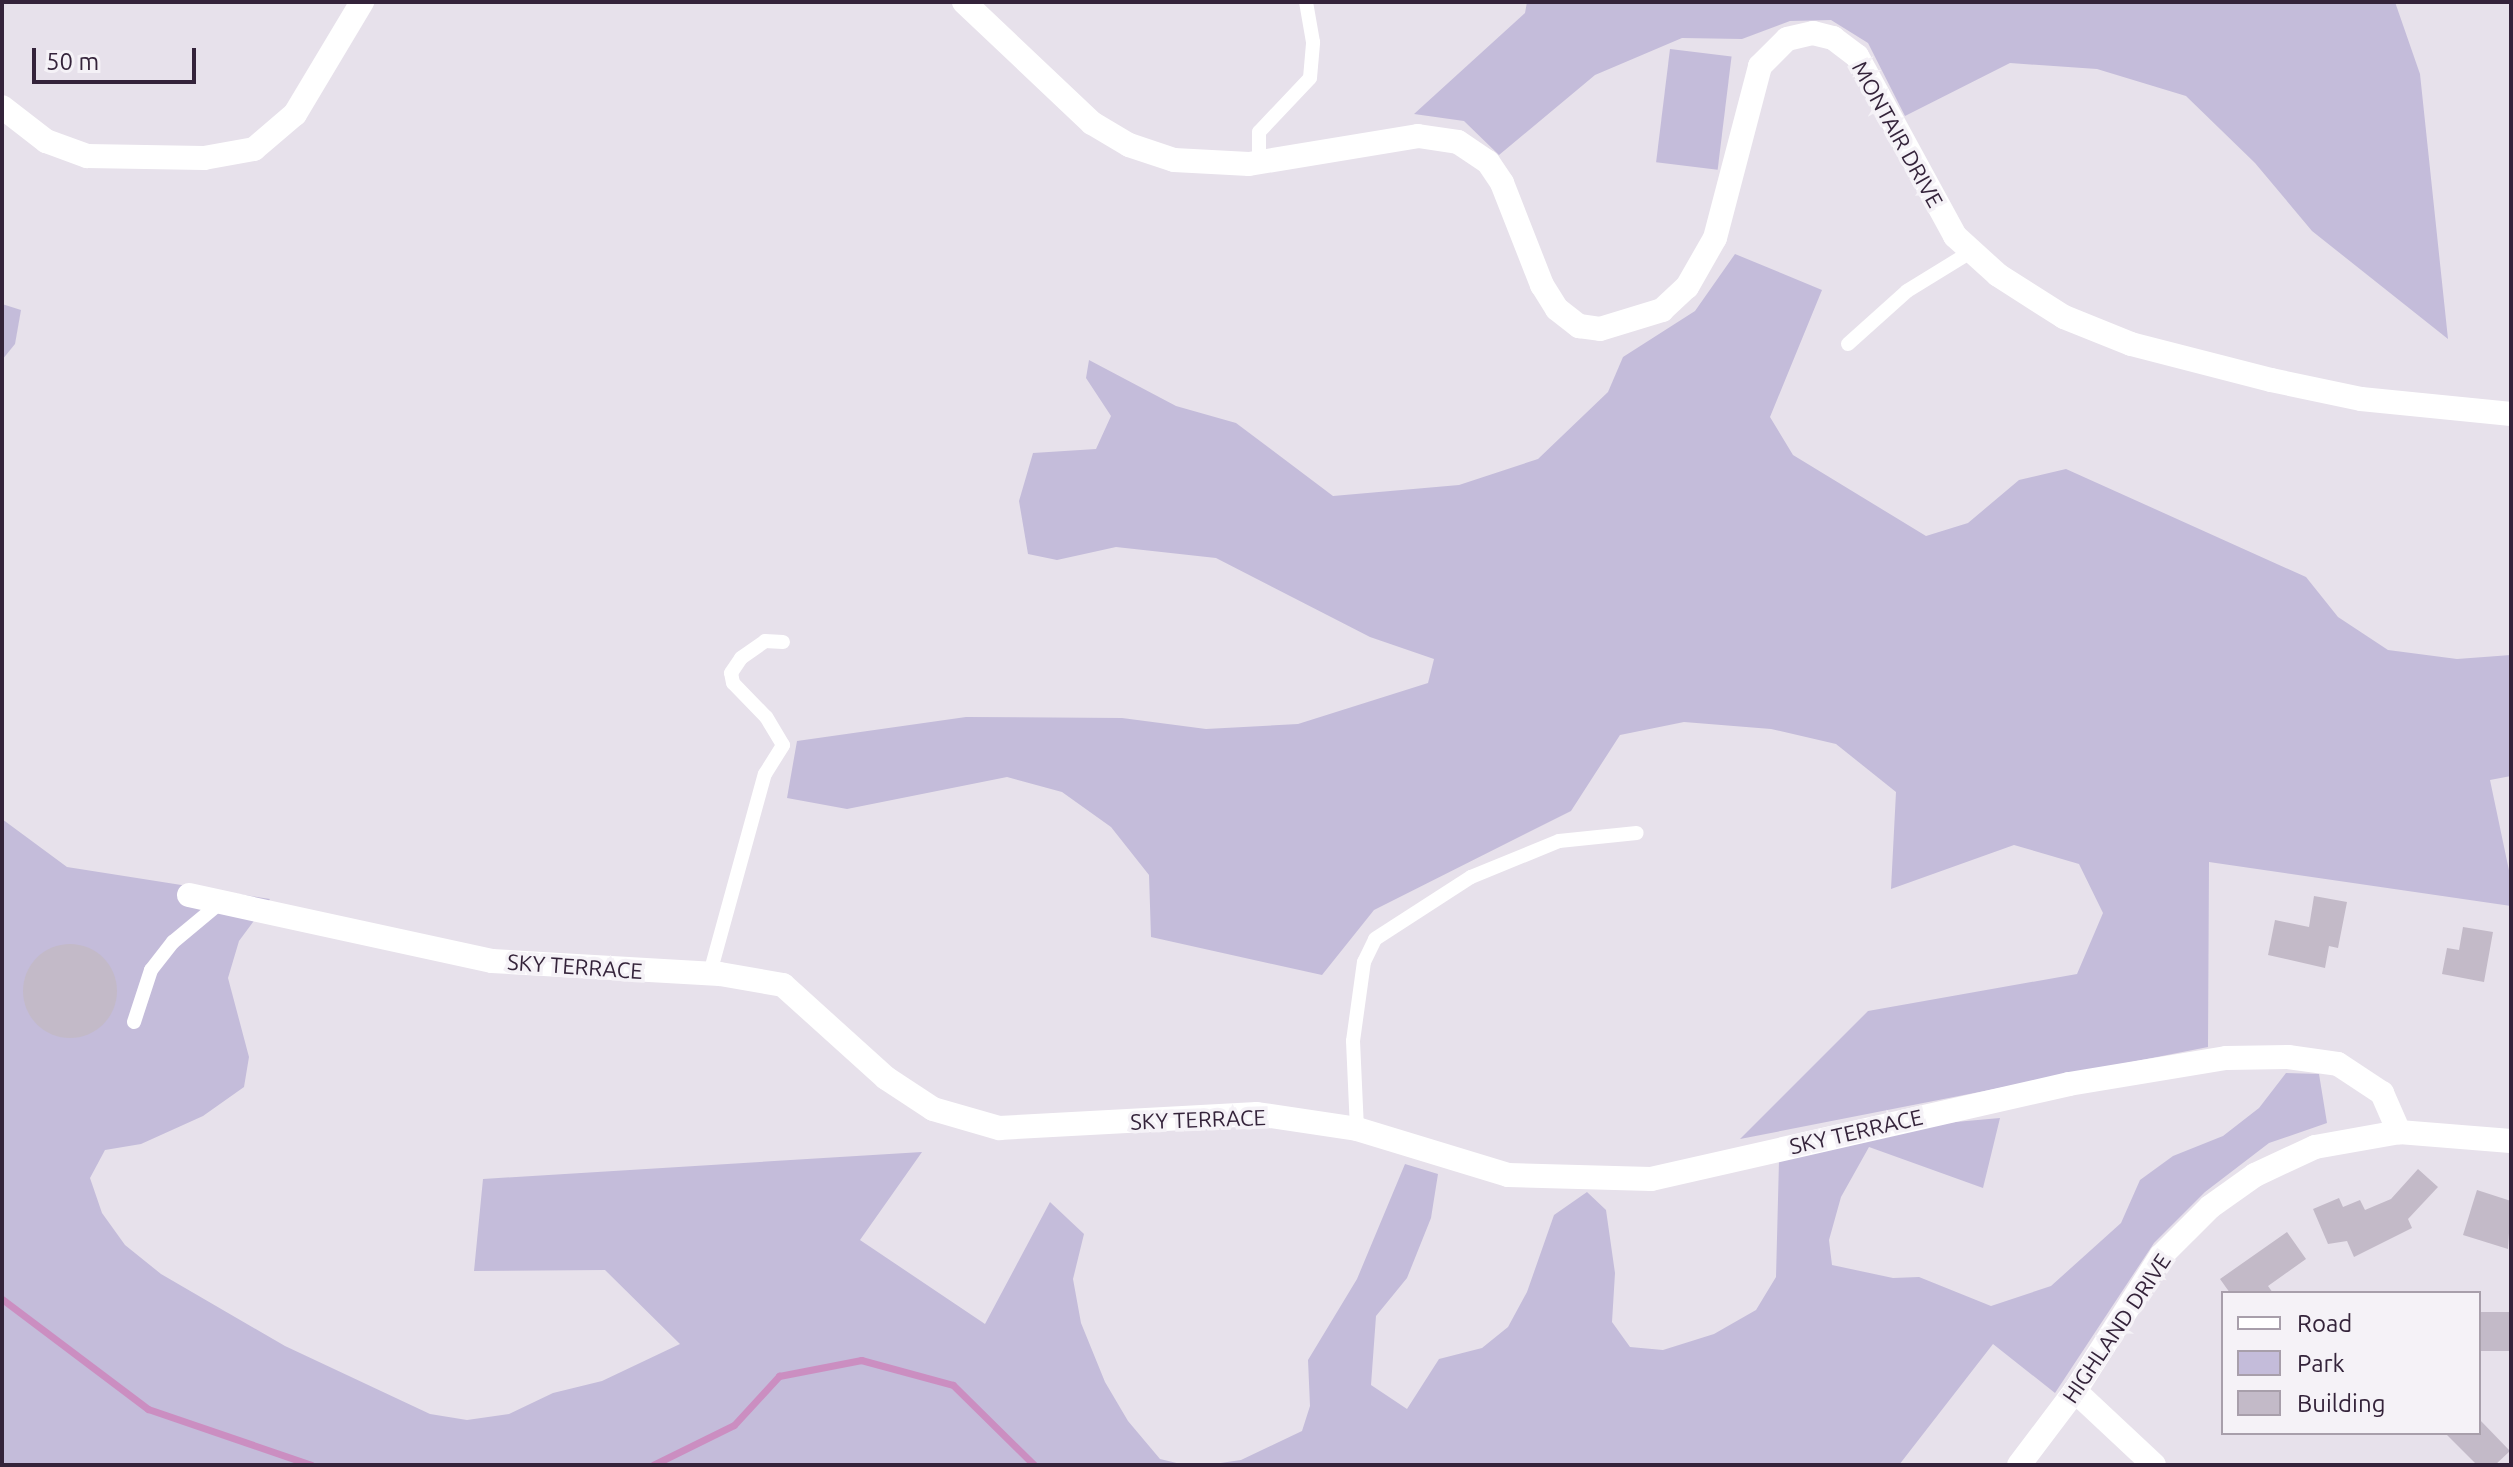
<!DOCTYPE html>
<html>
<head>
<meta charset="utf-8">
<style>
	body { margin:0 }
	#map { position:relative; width:2513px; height:1467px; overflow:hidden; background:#e7e1eb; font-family:Ubuntu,sans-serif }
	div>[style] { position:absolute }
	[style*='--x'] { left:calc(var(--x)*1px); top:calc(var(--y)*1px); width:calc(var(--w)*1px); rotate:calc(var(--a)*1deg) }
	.green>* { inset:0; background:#c4bcda; transform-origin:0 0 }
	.stream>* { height:7px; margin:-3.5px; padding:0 3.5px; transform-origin:3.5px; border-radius:3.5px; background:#cb8ec1 }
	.building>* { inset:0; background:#c3bac8; transform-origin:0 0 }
	.round { border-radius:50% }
	.lane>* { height:14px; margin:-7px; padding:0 7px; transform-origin:7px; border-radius:7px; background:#fff }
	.street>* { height:24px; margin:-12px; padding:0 12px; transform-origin:12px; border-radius:12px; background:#fff }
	span { translate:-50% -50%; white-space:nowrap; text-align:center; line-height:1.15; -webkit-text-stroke:7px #f5f2f7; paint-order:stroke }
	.street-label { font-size:22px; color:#34233a }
	.frame { position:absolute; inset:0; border:4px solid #34233a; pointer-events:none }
	.legend { position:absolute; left:2221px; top:1291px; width:260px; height:144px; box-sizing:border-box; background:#f5f2f7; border:2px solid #a89fab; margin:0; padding:10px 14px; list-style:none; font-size:24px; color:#34233a }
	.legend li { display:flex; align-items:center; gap:16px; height:40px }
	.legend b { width:40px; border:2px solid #a89fab }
	.scale { position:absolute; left:32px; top:48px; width:164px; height:36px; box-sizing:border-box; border:4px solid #34233a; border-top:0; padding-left:10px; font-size:24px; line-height:28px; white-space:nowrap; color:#34233a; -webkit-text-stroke:6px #f5f2f7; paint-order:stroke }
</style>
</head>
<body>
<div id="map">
	<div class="green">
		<i style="clip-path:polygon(1527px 2px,2395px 2px,2420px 74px,2448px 339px,2312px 231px,2255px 163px,2186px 96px,2097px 69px,2010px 63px,1905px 116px,1868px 43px,1831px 20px,1790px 21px,1742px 39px,1682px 38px,1595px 75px,1499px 155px,1464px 121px,1414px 114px,1525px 13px)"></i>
		<i style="left:1670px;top:49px;width:62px;height:114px;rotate:7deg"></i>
		<i style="clip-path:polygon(1735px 254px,1822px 290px,1770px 417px,1793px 455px,1926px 536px,1968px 523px,2019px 480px,2066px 469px,2306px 577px,2338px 617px,2388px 650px,2457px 659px,2511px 655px,2511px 776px,2490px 780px,2511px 880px,2511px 906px,2209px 862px,2208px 1047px,1740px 1139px,1868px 1011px,2077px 974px,2103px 913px,2079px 864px,2014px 845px,1891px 889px,1896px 792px,1836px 744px,1771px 729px,1684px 722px,1620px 735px,1571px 811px,1374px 910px,1322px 975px,1151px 937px,1149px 875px,1111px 827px,1062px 792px,1007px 777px,847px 809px,787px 798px,797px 741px,966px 717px,1122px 718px,1206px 729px,1298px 724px,1428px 683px,1434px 659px,1370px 637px,1216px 558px,1116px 547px,1057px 560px,1028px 554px,1019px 501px,1033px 453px,1096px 449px,1111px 416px,1086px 378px,1089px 360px,1176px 406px,1236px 423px,1333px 496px,1459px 485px,1538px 459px,1608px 392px,1623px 357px,1695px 311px)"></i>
		<i style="clip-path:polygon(2px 304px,21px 310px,15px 344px,2px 360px)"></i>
		<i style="clip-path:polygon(2px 819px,67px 867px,270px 899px,239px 941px,228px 978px,249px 1057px,244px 1087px,203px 1116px,141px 1144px,105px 1150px,90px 1178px,102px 1213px,125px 1245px,161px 1274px,285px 1346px,430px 1414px,467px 1420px,509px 1414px,553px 1393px,602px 1381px,680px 1344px,605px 1270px,474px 1271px,483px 1179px,922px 1152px,860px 1240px,985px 1324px,1050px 1202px,1084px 1234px,1073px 1279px,1081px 1323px,1105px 1382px,1128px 1421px,1160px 1459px,1185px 1465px,2px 1465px)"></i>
		<i style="clip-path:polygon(2286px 1073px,2319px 1074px,2327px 1123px,2269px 1143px,2205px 1192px,2154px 1243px,2055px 1393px,1993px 1344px,1899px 1465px,1207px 1465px,1241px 1460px,1302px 1431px,1310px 1406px,1308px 1360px,1357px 1279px,1405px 1164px,1438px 1174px,1431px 1218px,1407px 1278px,1376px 1316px,1371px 1385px,1407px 1409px,1439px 1359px,1482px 1348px,1508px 1327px,1527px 1292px,1554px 1215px,1587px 1192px,1606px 1210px,1615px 1273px,1612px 1322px,1630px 1347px,1663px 1350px,1714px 1334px,1756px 1310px,1776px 1277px,1779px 1160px,1911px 1126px,2000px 1118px,1983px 1188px,1869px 1147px,1841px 1197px,1829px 1240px,1832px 1265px,1893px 1278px,1919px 1277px,1991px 1306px,2051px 1286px,2121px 1223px,2140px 1180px,2173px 1156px,2223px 1136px,2259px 1108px)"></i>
	</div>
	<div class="stream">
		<i style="--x:2;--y:1299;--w:183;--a:37"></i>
		<i style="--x:148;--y:1409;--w:173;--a:18.9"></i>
		<i style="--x:653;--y:1465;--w:90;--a:-26.3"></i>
		<i style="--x:734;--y:1425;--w:67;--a:-47.4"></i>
		<i style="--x:779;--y:1376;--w:84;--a:-11"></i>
		<i style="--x:861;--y:1360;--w:95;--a:15.2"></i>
		<i style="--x:953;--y:1385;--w:114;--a:44.6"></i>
	</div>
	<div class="building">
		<i style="clip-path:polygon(2314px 896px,2347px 902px,2338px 948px,2329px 946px,2325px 968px,2268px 955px,2275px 920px,2309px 927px)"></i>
		<i style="clip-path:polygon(2463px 927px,2493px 932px,2484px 982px,2442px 974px,2447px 948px,2459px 950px)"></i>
		<i class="round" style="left:23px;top:944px;width:94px;height:94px"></i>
		<i style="clip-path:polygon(2418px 1169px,2438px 1187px,2408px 1219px,2412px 1228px,2354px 1257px,2347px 1241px,2328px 1244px,2313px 1209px,2339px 1198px,2343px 1207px,2360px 1200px,2365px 1210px,2391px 1199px)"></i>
		<i style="clip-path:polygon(2477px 1190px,2511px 1201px,2508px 1249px,2463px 1235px)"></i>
		<i style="clip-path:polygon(2287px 1232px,2306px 1259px,2268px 1286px,2273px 1293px,2230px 1293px,2220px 1279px)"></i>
		<i style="left:2511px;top:1312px;width:39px;height:32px;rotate:90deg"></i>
		<i style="clip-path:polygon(2479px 1419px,2510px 1451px,2495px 1465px,2477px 1465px,2445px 1433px,2479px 1433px)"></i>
	</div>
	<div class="lane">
		<i style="--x:1259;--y:163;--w:31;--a:-90"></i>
		<i style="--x:1259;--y:132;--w:74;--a:-46.6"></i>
		<i style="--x:1310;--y:78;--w:36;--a:-85"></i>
		<i style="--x:1313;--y:42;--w:41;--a:-99.9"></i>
		<i style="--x:1848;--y:344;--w:79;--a:-41.9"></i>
		<i style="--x:1907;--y:291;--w:76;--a:-31.6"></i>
		<i style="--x:710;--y:973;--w:206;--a:-74.6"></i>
		<i style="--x:765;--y:774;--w:34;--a:-58"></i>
		<i style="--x:783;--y:745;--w:33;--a:-121"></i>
		<i style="--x:766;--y:717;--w:47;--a:-134.1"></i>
		<i style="--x:733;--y:683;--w:10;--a:-101"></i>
		<i style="--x:731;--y:673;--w:18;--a:-56"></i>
		<i style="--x:741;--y:658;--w:29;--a:-35"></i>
		<i style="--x:765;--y:641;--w:18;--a:3"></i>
		<i style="--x:134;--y:1022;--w:55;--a:-71.9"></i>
		<i style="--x:151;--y:970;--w:36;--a:-52"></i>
		<i style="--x:173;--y:942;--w:62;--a:-39.8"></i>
		<i style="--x:1357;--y:1129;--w:88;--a:-92.6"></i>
		<i style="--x:1353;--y:1041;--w:80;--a:-82.1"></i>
		<i style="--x:1364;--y:962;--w:25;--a:-64"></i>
		<i style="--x:1375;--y:939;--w:114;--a:-32.9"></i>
		<i style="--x:1471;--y:877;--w:95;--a:-22.2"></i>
		<i style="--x:1559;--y:841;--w:78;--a:-5.9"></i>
	</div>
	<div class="street">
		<i style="--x:964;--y:2;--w:176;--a:43.4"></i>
		<i style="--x:1092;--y:123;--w:43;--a:30.7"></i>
		<i style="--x:1129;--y:145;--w:47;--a:18.4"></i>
		<i style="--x:1174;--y:160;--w:75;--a:3.1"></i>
		<i style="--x:1249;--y:164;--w:171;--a:-9.4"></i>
		<i style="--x:1418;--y:136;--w:40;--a:8.5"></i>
		<i style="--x:1458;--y:142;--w:36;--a:34"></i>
		<i style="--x:1488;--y:162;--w:25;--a:56"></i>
		<i style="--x:1502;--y:183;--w:110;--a:68.6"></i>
		<i style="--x:1542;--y:285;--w:28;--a:58"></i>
		<i style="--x:1557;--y:309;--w:28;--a:38"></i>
		<i style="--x:1579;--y:326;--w:21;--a:8"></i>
		<i style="--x:1600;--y:329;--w:65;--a:-17"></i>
		<i style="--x:1662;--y:310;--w:34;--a:-43"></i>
		<i style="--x:1687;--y:287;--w:56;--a:-60.3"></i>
		<i style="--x:1715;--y:238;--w:178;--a:-75.3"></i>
		<i style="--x:1760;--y:66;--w:38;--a:-45"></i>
		<i style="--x:1787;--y:39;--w:27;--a:-13"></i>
		<i style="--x:1813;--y:33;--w:21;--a:14"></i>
		<i style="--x:1833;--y:38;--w:30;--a:37"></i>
		<i style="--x:1857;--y:56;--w:205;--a:61.4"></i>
		<i style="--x:1955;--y:236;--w:58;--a:42.2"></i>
		<i style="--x:1998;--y:275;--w:78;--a:32.5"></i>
		<i style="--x:2064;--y:317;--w:72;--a:21.9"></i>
		<i style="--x:2131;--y:344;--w:145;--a:14.4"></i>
		<i style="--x:2271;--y:380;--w:92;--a:11.9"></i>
		<i style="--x:2361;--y:399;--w:151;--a:5.7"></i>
		<i style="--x:2;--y:107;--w:56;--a:37.7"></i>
		<i style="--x:46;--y:141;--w:44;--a:20.1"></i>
		<i style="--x:87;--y:156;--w:117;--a:1"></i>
		<i style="--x:204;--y:158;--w:51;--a:-10.2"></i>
		<i style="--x:254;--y:149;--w:54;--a:-40.5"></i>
		<i style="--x:295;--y:114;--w:131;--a:-59.1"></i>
		<i style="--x:189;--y:895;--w:310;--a:12.3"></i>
		<i style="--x:492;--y:961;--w:228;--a:3.3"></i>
		<i style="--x:720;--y:974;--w:64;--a:9.9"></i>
		<i style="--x:783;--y:985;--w:139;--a:42.1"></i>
		<i style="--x:886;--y:1078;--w:56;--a:33.4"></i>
		<i style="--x:933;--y:1109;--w:69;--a:16.1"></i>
		<i style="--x:999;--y:1128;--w:258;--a:-3.1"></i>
		<i style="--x:1257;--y:1114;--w:101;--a:8.5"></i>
		<i style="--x:1357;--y:1129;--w:158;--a:16.9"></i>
		<i style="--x:1508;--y:1175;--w:143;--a:1.6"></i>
		<i style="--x:1651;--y:1179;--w:429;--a:-12.8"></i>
		<i style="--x:2069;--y:1084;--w:159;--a:-9.4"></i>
		<i style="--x:2226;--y:1058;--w:62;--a:-0.9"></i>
		<i style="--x:2288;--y:1057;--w:50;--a:8"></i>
		<i style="--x:2338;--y:1064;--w:53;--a:33.4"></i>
		<i style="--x:2382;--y:1093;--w:43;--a:66.4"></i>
		<i style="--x:2075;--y:1391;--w:108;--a:43.1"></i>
		<i style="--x:2019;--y:1465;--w:93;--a:-52.9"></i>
		<i style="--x:2075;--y:1391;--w:160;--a:-57.5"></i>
		<i style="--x:2161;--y:1256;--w:69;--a:-45"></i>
		<i style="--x:2210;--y:1207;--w:55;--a:-35.4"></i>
		<i style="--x:2255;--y:1175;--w:66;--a:-25"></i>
		<i style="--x:2315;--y:1147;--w:85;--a:-10.1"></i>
		<i style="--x:2399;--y:1132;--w:112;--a:4.6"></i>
	</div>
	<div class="street-label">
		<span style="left:1898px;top:134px;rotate:61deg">MONTAIR DRIVE</span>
		<span style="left:575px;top:966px;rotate:4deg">SKY TERRACE</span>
		<span style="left:1198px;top:1119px;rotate:-2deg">SKY TERRACE</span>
		<span style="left:1856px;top:1131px;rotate:-13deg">SKY TERRACE</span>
		<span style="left:2116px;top:1328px;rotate:-56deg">HIGHLAND DRIVE</span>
	</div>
	<div class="frame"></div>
	<ul class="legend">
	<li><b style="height:10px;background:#fff"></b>Road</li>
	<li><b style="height:22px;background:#c4bcda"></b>Park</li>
	<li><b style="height:22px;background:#c3bac8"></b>Building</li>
	</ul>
	<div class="scale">50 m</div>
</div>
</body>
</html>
